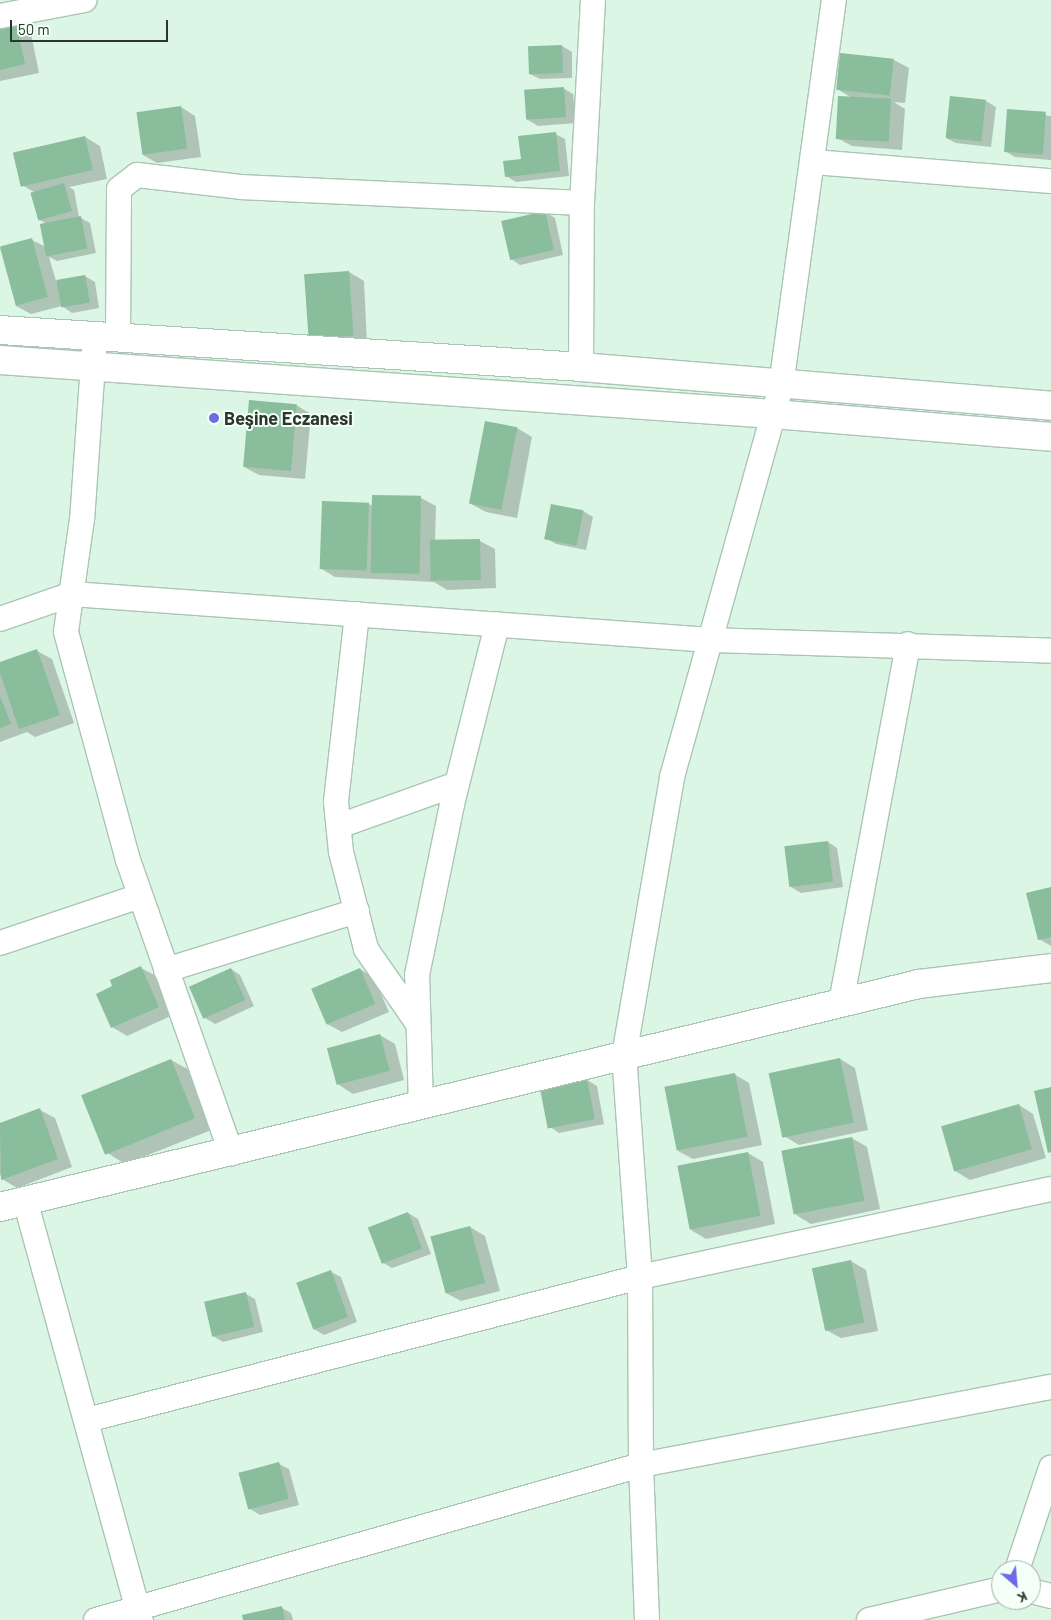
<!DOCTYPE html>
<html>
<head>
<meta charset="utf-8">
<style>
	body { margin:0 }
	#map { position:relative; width:1051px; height:1620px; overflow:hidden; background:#dbf6e4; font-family:Barlow,sans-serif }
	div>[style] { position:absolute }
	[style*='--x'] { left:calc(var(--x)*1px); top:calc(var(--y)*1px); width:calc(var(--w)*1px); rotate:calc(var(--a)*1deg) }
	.shadow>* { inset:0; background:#0003 }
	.building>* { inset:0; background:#89bd9c; transform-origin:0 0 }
	.roads { filter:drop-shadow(1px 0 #abc5b4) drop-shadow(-1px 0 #abc5b4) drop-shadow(0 1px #abc5b4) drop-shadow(0 -1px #abc5b4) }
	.street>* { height:24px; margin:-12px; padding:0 12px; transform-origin:12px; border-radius:12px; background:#fff }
	.secondary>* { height:28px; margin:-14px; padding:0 14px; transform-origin:14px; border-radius:14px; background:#fff }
	.dots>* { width:14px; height:14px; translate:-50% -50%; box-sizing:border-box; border:2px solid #f4fff7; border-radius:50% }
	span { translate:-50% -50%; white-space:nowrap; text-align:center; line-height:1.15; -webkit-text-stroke:4px #f4fff7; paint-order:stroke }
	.poi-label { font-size:18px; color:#2c362f; font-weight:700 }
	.left { translate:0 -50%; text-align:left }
	.north { position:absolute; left:991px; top:1560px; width:50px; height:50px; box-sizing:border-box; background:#f4fff7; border:1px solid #a4afa7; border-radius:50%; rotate:153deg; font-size:14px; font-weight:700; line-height:20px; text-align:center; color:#2c362f }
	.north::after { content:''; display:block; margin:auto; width:18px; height:22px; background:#6e69e4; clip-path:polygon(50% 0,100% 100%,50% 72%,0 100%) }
	.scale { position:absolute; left:10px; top:20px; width:158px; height:22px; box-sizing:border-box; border:2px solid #2c362f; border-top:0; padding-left:6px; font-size:15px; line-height:18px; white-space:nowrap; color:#2c362f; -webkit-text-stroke:4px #f4fff7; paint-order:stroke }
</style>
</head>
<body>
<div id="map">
	<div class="shadow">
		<i style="clip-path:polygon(14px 16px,29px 24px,39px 73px,0 81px,0 19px)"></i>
		<i style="clip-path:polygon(562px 46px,572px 52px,572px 78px,540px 79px,530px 74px)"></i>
		<i style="clip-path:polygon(841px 54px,894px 60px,909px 68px,905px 103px,894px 102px,905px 109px,902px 150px,852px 146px,837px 138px,852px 98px,837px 89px)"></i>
		<i style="clip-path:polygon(563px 88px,573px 94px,576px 123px,538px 126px,528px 120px)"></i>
		<i style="clip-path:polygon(951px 97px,986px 101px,996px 107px,991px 147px,956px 143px,946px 138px)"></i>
		<i style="clip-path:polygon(181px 107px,195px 116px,201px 157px,157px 163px,143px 155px)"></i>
		<i style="clip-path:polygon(1008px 111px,1051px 116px,1051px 160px,1015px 157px,1005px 151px)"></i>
		<i style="clip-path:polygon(555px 134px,565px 139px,569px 176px,516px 182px,506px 176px)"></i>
		<i style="clip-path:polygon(85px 137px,100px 146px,107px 179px,69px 187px,74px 190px,79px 217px,90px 223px,96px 253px,57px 261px,49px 257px,56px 281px,85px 276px,95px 282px,99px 308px,72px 313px,62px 306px,31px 314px,16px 306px,0 248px,32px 240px,46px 247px,47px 224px,38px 219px,34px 192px,22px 185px,15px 152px)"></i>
		<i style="clip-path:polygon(545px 212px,555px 218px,563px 255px,520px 265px,511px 259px)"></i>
		<i style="clip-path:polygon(349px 272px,364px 281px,367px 344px,324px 346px)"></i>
		<i style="clip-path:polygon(296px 405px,311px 414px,305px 479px,259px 475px,244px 467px)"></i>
		<i style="clip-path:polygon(486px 423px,517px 428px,532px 437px,517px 518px,486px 512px,471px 504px)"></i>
		<i style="clip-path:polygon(421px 498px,436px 506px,435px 542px,480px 541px,495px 549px,496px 588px,447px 590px,434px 582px,335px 577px,320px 568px,369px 504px,373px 506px)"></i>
		<i style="clip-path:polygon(552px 505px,583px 511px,593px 517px,586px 550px,556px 544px,546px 538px)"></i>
		<i style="clip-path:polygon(37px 651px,52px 659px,74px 723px,35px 737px,27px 732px,0 742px,0 664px)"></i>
		<i style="clip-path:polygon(828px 842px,837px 848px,843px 887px,801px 893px,791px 887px)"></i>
		<i style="clip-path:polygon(1051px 888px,1051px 946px,1039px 939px)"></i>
		<i style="clip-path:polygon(141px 968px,156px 976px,173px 1015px,127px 1036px,112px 1027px)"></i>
		<i style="clip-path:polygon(231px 969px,240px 975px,254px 1006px,215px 1024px,205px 1018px)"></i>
		<i style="clip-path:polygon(360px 969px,374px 978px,389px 1012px,342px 1032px,327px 1024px,312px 989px)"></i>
		<i style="clip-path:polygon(380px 1035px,395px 1044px,404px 1080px,353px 1094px,339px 1085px)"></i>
		<i style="clip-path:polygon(840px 1059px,855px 1068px,868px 1130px,799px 1145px,784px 1136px)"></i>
		<i style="clip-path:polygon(171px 1060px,191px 1071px,214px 1129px,125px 1164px,106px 1152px)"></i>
		<i style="clip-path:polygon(734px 1074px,749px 1083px,762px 1145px,693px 1159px,678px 1151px)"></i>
		<i style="clip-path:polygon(587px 1080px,597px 1086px,604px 1124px,559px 1133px,550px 1127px)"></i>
		<i style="clip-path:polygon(1019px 1105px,1033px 1114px,1046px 1158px,970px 1180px,955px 1171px)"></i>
		<i style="clip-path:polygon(40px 1110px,55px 1118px,72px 1167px,17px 1188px,2px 1179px,0 1174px,0 1124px)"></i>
		<i style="clip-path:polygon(852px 1138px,867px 1147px,880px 1209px,811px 1224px,796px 1215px)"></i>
		<i style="clip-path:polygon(748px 1153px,763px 1162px,775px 1224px,706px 1239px,691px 1230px)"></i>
		<i style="clip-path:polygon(408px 1213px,418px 1219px,431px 1254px,392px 1268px,382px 1262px)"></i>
		<i style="clip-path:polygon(470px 1227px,485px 1236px,500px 1291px,461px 1301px,446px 1293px)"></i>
		<i style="clip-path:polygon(851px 1261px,866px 1270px,878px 1331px,841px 1338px,826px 1330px)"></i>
		<i style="clip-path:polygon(331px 1272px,341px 1277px,357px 1322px,324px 1335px,314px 1329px)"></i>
		<i style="clip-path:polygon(246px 1294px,255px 1299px,263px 1332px,223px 1342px,213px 1336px)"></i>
		<i style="clip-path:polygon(279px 1464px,289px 1469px,299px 1505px,260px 1515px,250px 1509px)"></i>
		<i style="clip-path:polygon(282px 1608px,291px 1613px,293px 1620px,244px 1620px)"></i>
	</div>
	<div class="building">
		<i style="clip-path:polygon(14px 14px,25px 64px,0 70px,0 17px)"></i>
		<i style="left:562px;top:45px;width:28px;height:34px;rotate:88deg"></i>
		<i style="left:840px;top:53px;width:54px;height:37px;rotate:6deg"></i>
		<i style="left:564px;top:87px;width:30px;height:40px;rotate:86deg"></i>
		<i style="left:838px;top:96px;width:53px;height:43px;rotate:3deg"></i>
		<i style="left:950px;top:96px;width:36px;height:42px;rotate:6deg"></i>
		<i style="left:181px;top:106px;width:43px;height:45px;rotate:82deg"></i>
		<i style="left:1007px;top:109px;width:39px;height:43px;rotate:4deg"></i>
		<i style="clip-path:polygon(556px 132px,560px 171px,505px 177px,503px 161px,521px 159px,518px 136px)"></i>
		<i style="left:85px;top:136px;width:35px;height:74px;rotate:77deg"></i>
		<i style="left:64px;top:183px;width:29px;height:35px;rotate:74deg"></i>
		<i style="left:545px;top:211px;width:40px;height:45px;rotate:77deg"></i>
		<i style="left:81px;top:216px;width:33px;height:42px;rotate:79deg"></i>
		<i style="left:32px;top:238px;width:61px;height:33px;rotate:75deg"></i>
		<i style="left:349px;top:271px;width:65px;height:45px;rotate:86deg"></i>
		<i style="left:85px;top:275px;width:28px;height:29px;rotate:80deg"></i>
		<i style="left:249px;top:400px;width:48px;height:67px;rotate:5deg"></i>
		<i style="left:485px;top:421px;width:33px;height:84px;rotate:11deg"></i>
		<i style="left:372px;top:495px;width:49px;height:78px;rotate:1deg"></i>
		<i style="left:322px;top:501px;width:47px;height:68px;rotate:2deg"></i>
		<i style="left:551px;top:504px;width:33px;height:36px;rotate:11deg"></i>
		<i style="left:480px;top:539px;width:41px;height:50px;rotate:89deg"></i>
		<i style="clip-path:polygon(37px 649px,60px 715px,19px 729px,0 673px,0 662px)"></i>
		<i style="clip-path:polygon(0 696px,11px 724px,0 728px)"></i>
		<i style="left:828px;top:841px;width:41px;height:44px;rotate:83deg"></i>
		<i style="clip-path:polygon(1051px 887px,1051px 937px,1038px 940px,1026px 893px)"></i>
		<i style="clip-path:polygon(141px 966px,159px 1007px,111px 1028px,96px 994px,112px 986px,110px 980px)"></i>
		<i style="left:231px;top:968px;width:35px;height:46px;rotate:66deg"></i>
		<i style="left:360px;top:968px;width:39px;height:53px;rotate:67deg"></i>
		<i style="left:380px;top:1034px;width:38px;height:55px;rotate:75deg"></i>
		<i style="left:840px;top:1058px;width:66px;height:73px;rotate:78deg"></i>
		<i style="left:171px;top:1059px;width:64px;height:97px;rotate:68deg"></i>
		<i style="left:735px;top:1073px;width:65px;height:72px;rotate:79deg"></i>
		<i style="left:587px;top:1079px;width:41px;height:48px;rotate:79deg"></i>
		<i style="clip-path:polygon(1051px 1087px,1051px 1152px,1048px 1153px,1034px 1091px)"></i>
		<i style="left:1019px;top:1104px;width:47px;height:81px;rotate:74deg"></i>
		<i style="clip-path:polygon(40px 1108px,58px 1159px,1px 1180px,0 1123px)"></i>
		<i style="left:852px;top:1137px;width:65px;height:72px;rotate:79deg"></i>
		<i style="left:748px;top:1152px;width:65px;height:72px;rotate:79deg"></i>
		<i style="left:408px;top:1212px;width:39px;height:43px;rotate:69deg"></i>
		<i style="left:470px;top:1226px;width:59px;height:41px;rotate:75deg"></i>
		<i style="left:851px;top:1260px;width:64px;height:40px;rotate:78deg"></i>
		<i style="left:331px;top:1270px;width:50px;height:37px;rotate:70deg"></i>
		<i style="left:246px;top:1292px;width:36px;height:43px;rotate:77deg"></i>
		<i style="left:279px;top:1462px;width:38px;height:42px;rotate:75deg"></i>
		<i style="clip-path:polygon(282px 1606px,285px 1620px,243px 1620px,242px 1615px)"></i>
	</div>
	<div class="roads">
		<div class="street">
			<i style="--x:0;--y:16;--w:86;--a:-10.8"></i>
			<i style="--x:813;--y:162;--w:239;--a:4.6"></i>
			<i style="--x:95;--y:335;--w:184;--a:94"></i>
			<i style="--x:82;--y:519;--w:114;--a:98.1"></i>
			<i style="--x:66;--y:632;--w:236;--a:74.8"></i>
			<i style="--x:128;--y:860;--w:311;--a:70.6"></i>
			<i style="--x:118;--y:337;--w:148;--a:-89.6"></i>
			<i style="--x:119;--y:189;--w:23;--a:-38"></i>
			<i style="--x:137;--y:175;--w:104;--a:6.6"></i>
			<i style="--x:240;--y:187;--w:342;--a:2.7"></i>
			<i style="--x:581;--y:367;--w:164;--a:-89.7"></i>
			<i style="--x:582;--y:203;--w:203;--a:-86.9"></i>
			<i style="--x:357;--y:614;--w:189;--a:96.4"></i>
			<i style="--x:336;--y:802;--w:50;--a:84.3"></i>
			<i style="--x:341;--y:852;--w:100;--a:75.5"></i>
			<i style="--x:366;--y:949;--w:88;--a:55.2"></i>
			<i style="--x:0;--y:619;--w:76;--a:-19.1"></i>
			<i style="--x:72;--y:594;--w:640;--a:4.12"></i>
			<i style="--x:710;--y:640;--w:341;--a:1.8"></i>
			<i style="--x:339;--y:826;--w:125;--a:-19.6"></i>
			<i style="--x:0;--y:943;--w:148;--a:-18.6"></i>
			<i style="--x:166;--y:970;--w:200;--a:-17.2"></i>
			<i style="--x:841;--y:1003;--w:365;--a:-79.4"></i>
			<i style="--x:421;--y:1106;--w:131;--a:-91.7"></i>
			<i style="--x:417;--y:975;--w:175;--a:-78.4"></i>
			<i style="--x:452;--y:804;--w:185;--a:-75.9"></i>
			<i style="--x:25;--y:1200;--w:436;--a:74.6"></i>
			<i style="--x:87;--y:1420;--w:571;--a:-14.5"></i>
			<i style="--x:640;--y:1277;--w:420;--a:-12.1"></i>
			<i style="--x:1017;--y:1570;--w:108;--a:-71.6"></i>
			<i style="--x:1031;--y:1591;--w:21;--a:14"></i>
			<i style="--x:96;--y:1620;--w:567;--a:-15.88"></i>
			<i style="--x:641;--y:1465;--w:417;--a:-10.8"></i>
			<i style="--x:647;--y:1620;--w:155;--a:-92.2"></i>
			<i style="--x:641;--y:1465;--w:188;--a:-90.3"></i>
			<i style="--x:640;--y:1277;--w:222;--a:-94.1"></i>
			<i style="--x:624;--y:1056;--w:283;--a:-80.2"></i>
			<i style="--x:672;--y:777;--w:406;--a:-74.4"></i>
			<i style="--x:781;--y:386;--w:390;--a:-82.2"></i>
			<i style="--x:869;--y:1620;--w:136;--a:-13.2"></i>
		</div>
		<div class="secondary">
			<i style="--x:0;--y:330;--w:582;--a:3.64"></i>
			<i style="--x:581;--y:367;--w:472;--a:4.7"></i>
			<i style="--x:0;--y:360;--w:775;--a:4"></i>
			<i style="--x:773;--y:414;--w:279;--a:4.7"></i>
			<i style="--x:0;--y:1207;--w:946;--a:-13.64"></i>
			<i style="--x:919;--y:984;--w:133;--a:-6.9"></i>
		</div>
	</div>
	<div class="dots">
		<i style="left:214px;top:418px;background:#6e69e4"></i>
	</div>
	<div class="poi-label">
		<span class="left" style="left:224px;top:418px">Beşine Eczanesi</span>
	</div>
	<div class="north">K</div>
	<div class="scale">50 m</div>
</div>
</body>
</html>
